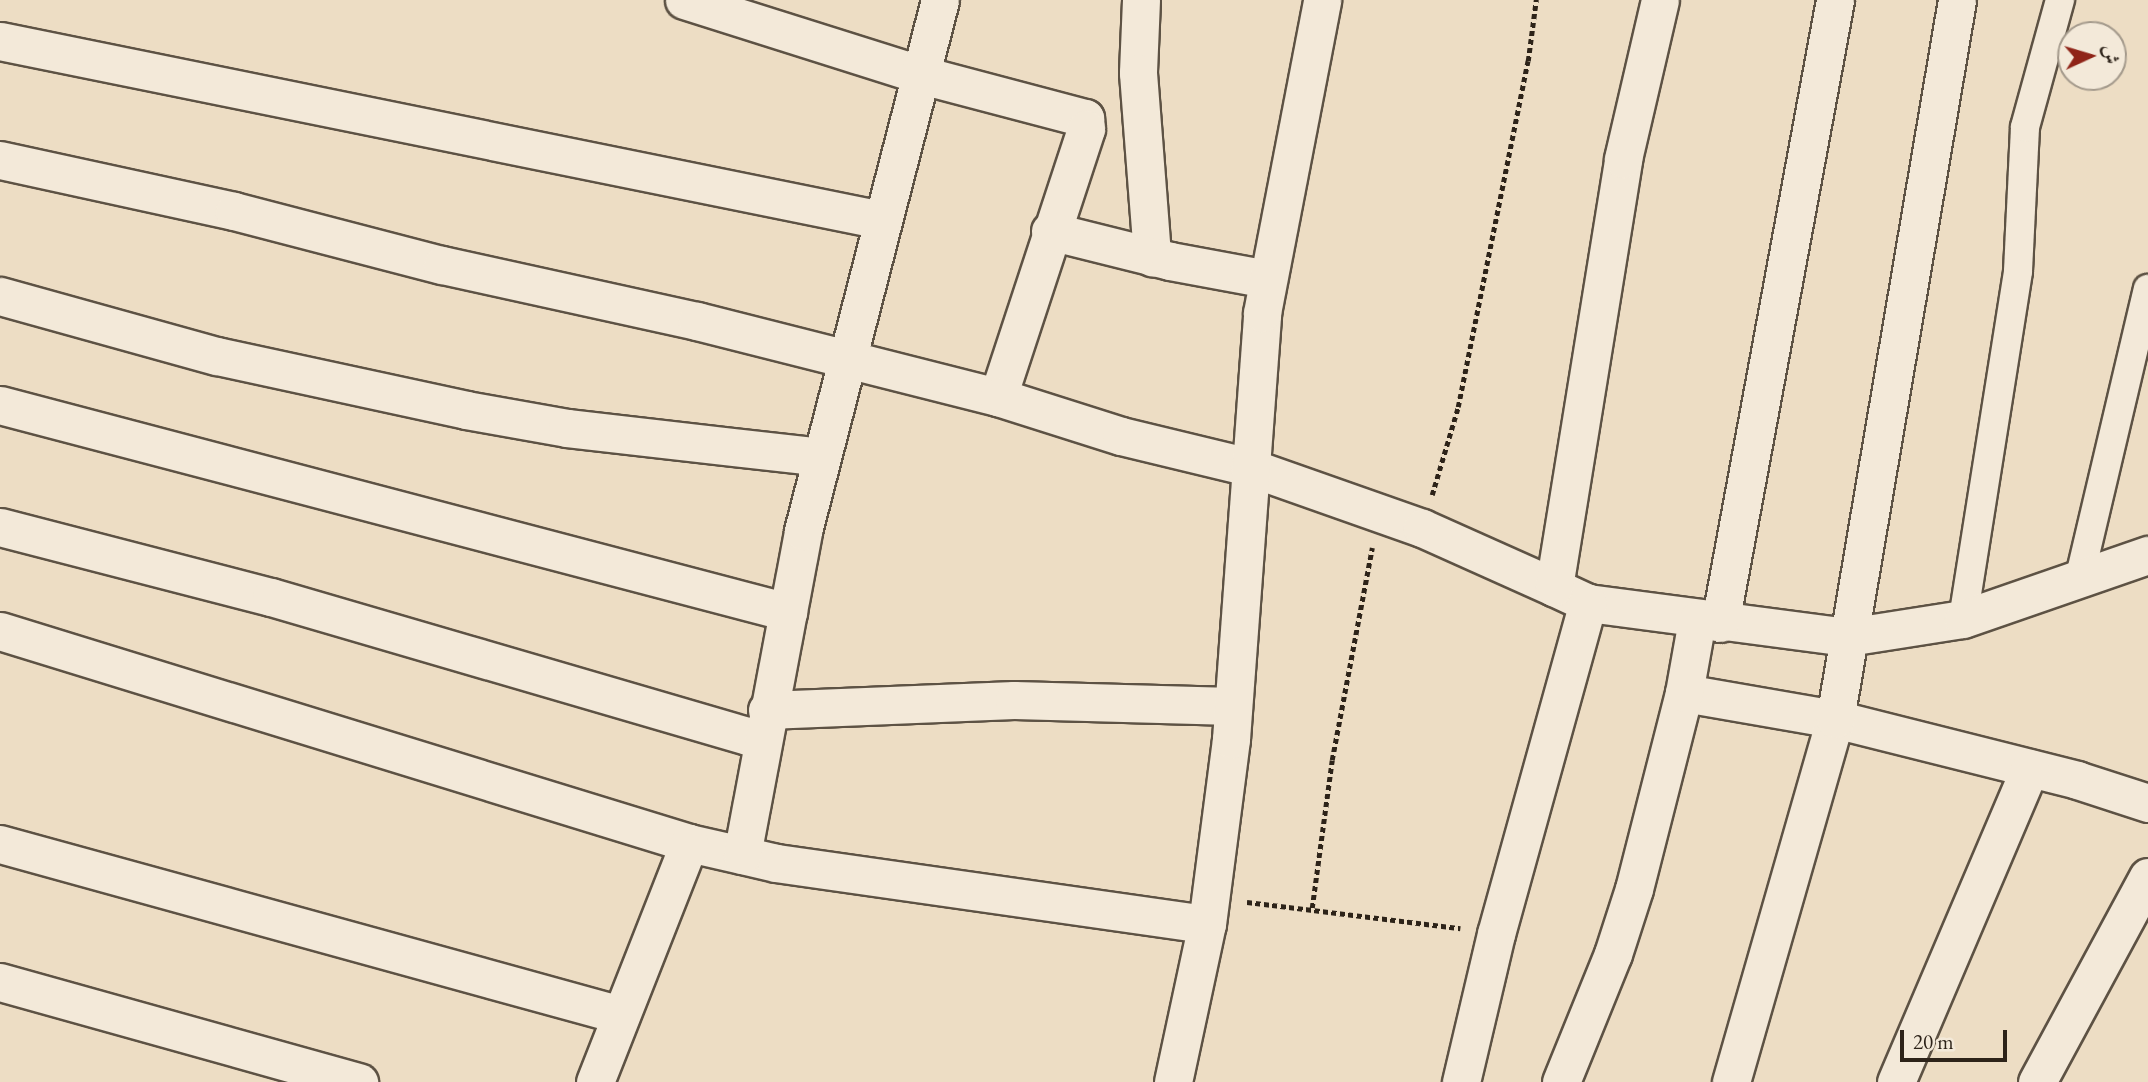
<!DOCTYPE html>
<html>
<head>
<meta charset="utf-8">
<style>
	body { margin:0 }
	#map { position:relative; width:2148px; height:1082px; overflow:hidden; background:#edddc4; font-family:"EB Garamond",Amiri,serif }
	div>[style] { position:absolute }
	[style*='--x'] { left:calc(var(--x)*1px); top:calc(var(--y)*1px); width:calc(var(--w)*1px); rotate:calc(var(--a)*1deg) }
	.path>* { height:4.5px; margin-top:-2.25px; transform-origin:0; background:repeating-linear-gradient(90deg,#2d2319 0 5px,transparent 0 8.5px) }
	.roads { filter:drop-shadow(2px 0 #5d5244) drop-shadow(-2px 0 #5d5244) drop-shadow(0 2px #5d5244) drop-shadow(0 -2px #5d5244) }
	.pedestrian>* { height:28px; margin:-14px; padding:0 14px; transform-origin:14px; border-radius:14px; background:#f3e9d9 }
	.minor>* { height:37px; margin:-18.5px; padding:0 18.5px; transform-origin:18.5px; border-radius:18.5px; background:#f3e9d9 }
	span { translate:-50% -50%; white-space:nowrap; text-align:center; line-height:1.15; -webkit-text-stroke:5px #f3e9d9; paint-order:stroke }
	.north { position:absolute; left:2057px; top:21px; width:70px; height:70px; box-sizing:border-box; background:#f3e9d9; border:2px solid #a49a8c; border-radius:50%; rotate:86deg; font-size:19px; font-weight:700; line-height:28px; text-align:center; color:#2d2319 }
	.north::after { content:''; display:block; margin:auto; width:24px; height:32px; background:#8f2418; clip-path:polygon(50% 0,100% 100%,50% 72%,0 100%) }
	.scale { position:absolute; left:1900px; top:1030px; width:107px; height:32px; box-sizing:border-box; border:4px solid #2d2319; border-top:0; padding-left:9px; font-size:21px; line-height:24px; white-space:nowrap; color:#2d2319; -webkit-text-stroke:5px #f3e9d9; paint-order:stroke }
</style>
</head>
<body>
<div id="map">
	<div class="path">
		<i style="--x:1432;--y:495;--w:92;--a:-73.5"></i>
		<i style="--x:1458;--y:407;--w:353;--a:-78.6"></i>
		<i style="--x:1528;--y:61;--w:62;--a:-82.5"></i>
		<i style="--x:1247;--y:902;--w:215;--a:7"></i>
		<i style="--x:1312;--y:908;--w:149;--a:-82.3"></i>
		<i style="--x:1332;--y:760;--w:216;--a:-79.3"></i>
	</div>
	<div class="roads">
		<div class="pedestrian">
			<i style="--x:2080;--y:576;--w:295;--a:-76.7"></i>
			<i style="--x:1963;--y:619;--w:352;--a:-81"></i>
			<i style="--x:2018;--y:271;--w:144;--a:-87.2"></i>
			<i style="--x:2025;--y:127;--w:132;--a:-74.6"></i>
		</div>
		<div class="minor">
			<i style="--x:684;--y:0;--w:245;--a:17.5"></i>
			<i style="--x:918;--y:74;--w:173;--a:14.8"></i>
			<i style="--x:1085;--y:118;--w:11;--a:85"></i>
			<i style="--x:1086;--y:129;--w:282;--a:108.2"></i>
			<i style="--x:1141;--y:0;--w:73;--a:92.4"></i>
			<i style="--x:1138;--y:73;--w:185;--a:85.6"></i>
			<i style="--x:0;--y:41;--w:899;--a:11.48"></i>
			<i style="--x:0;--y:160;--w:239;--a:12.3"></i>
			<i style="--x:234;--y:211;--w:215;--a:14.6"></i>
			<i style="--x:442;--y:265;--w:261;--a:12.4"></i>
			<i style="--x:697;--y:321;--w:310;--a:14.2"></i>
			<i style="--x:998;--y:397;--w:129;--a:17.6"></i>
			<i style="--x:1121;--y:436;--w:132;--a:13.6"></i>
			<i style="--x:1249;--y:467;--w:183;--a:19.4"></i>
			<i style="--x:1422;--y:528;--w:145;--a:24.1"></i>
			<i style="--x:1050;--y:231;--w:124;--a:14"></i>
			<i style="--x:1170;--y:261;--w:99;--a:10.5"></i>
			<i style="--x:0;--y:296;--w:225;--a:15.5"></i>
			<i style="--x:217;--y:356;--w:255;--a:12.2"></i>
			<i style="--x:466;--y:410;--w:103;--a:10.1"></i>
			<i style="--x:567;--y:428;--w:256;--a:6.5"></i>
			<i style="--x:0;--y:405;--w:815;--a:14.72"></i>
			<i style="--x:0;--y:527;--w:280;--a:14.5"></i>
			<i style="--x:271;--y:597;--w:510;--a:16.27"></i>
			<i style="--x:1588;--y:603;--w:262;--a:7.5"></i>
			<i style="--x:1848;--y:637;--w:116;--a:-8.9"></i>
			<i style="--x:1963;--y:619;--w:196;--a:-19.1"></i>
			<i style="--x:1720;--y:623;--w:634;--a:-79.54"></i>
			<i style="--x:0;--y:631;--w:721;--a:17.1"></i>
			<i style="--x:689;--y:843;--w:89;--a:12.9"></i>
			<i style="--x:776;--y:863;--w:435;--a:8.1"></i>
			<i style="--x:1684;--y:693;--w:153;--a:9.8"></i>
			<i style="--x:1835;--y:719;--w:250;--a:14.1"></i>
			<i style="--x:2077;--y:780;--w:75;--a:17.9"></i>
			<i style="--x:767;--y:710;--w:247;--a:-2.3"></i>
			<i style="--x:1014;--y:700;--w:219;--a:1.6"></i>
			<i style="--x:0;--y:844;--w:644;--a:15.4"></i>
			<i style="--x:742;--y:855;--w:330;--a:-79.3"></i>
			<i style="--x:803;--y:531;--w:548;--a:-75.53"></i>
			<i style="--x:0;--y:982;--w:373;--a:15.6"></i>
			<i style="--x:595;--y:1082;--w:257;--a:-68.5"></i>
			<i style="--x:1173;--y:1082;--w:162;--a:-77.9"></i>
			<i style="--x:1207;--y:924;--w:187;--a:-82.6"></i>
			<i style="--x:1231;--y:739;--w:427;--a:-85.8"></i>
			<i style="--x:1262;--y:313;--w:319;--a:-79.1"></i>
			<i style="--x:1461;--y:1082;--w:152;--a:-76.7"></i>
			<i style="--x:1496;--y:934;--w:344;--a:-74.5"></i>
			<i style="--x:1588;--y:603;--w:38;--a:-155"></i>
			<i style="--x:1554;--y:587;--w:434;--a:-80.8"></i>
			<i style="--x:1623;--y:159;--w:163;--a:-76.9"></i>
			<i style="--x:1561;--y:1082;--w:138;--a:-67.9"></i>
			<i style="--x:1613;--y:954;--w:68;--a:-72.1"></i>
			<i style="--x:1634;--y:889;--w:202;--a:-75.7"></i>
			<i style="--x:1684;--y:693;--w:74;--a:-79.9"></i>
			<i style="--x:1731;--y:1082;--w:378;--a:-74"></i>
			<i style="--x:1835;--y:719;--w:729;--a:-80.37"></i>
			<i style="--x:1896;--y:1082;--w:341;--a:-66.9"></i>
			<i style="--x:2037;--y:1082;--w:233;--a:-61.6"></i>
		</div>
	</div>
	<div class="north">ش</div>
	<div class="scale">20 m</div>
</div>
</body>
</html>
